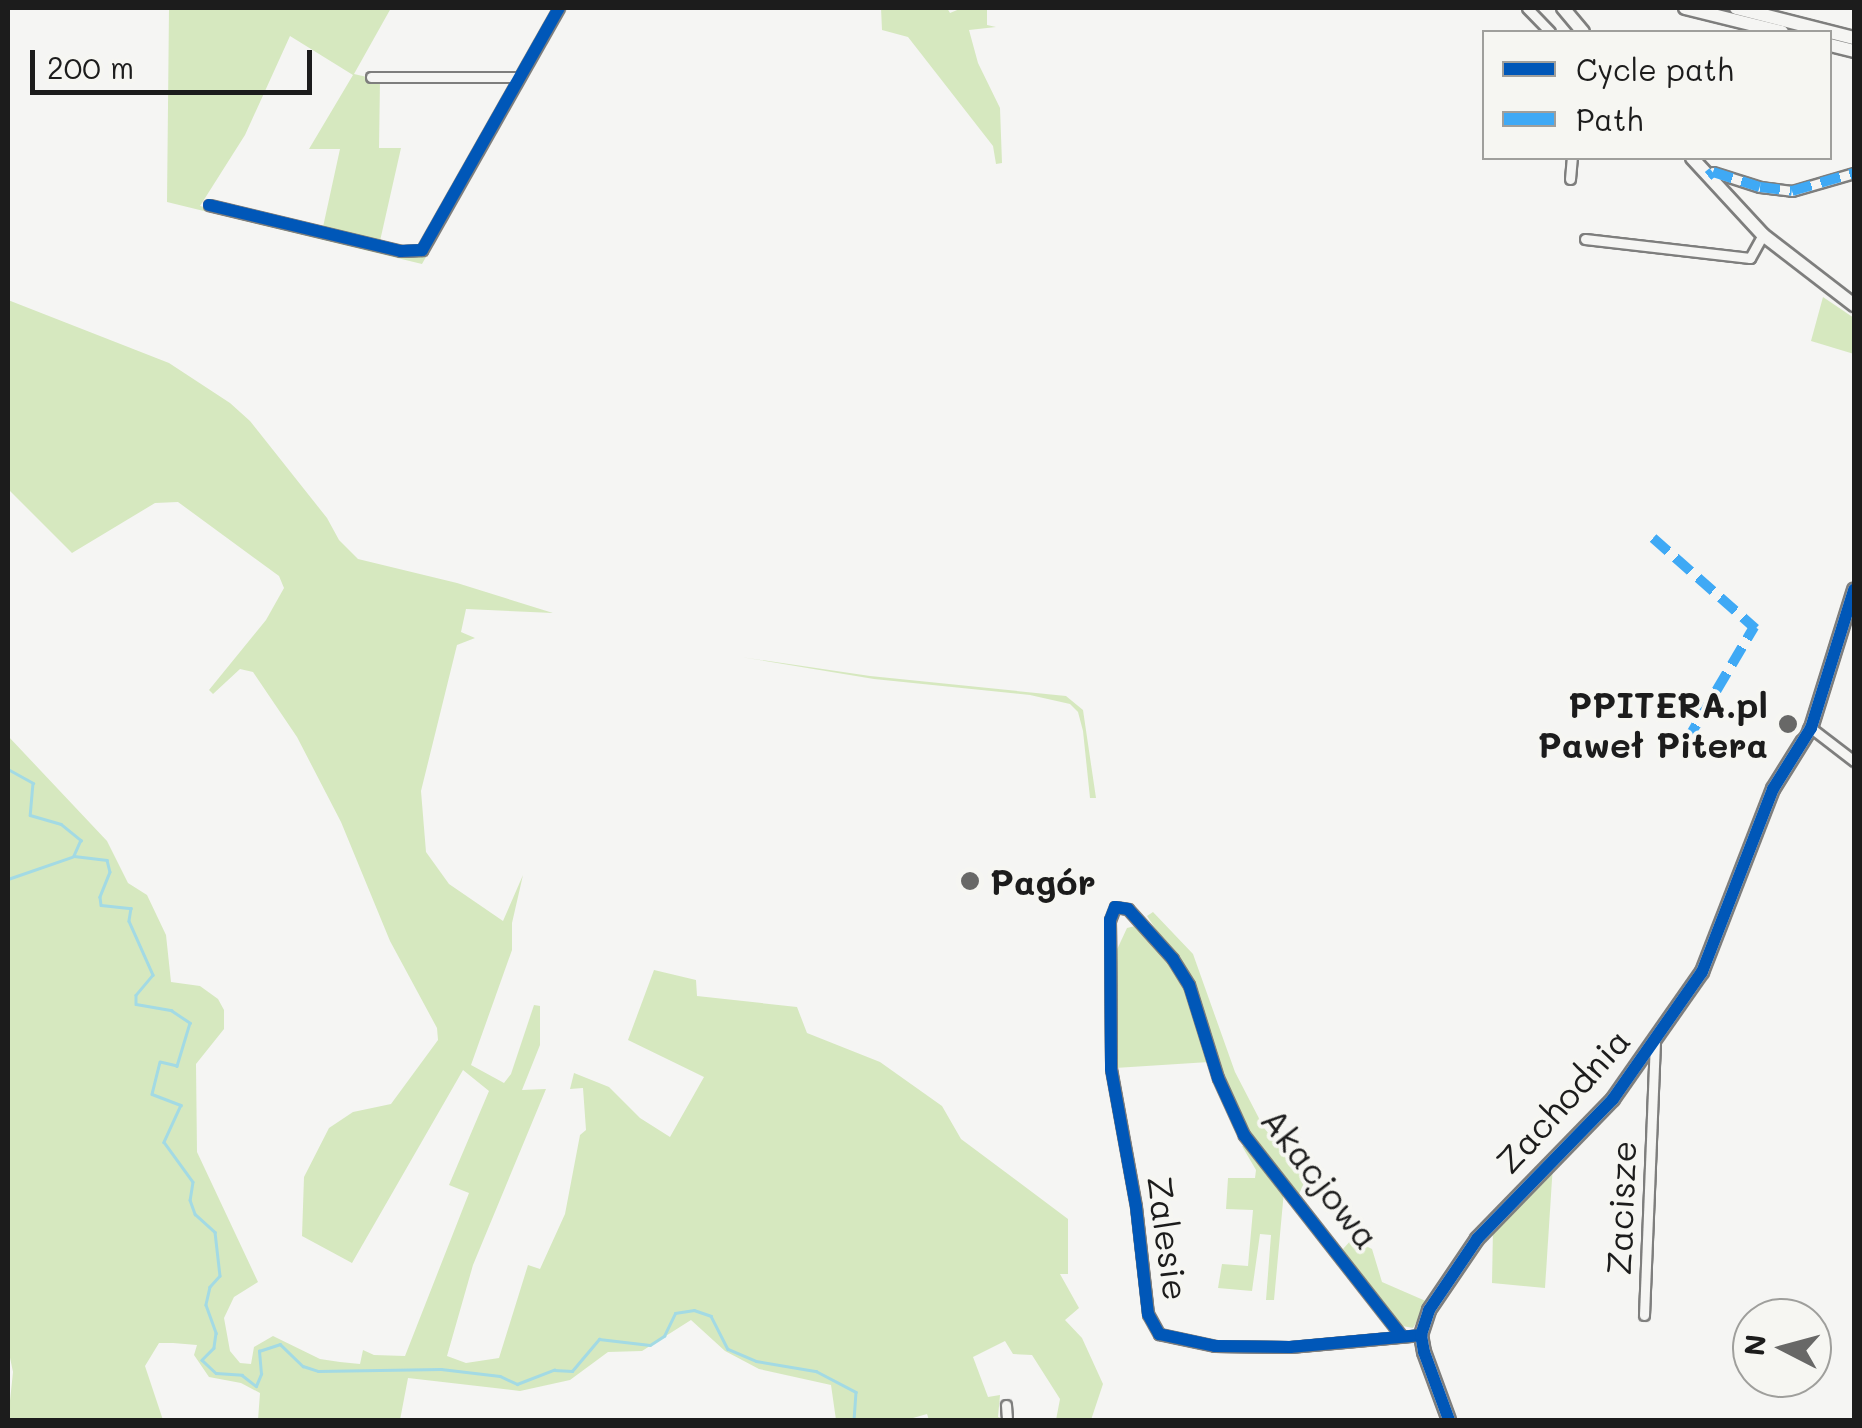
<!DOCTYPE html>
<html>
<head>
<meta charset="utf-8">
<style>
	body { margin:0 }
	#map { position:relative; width:1862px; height:1428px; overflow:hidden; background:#f5f5f3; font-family:Mali,sans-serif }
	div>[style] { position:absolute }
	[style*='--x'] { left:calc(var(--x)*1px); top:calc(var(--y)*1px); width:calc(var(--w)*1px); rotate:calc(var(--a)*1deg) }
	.green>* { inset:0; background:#d6e8bf }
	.stream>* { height:2.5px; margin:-1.25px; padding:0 1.25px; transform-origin:1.25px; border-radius:1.25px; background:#a3dae4 }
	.roads { filter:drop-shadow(2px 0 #7e7e7d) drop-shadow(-2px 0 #7e7e7d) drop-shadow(0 2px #7e7e7d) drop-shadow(0 -2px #7e7e7d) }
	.street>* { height:9px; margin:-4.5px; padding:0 4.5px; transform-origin:4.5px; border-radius:4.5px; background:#f5f5f3 }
	.secondary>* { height:12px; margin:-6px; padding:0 6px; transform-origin:6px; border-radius:6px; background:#f5f5f3 }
	.quiet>* { height:10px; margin-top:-5px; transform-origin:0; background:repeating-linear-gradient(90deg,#3fa9f5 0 20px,transparent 0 30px) }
	.cycleway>* { height:12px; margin:-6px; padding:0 6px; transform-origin:6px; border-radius:6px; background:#0057b8 }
	.dots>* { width:28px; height:28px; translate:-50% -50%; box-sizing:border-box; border:5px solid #f6f6f2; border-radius:50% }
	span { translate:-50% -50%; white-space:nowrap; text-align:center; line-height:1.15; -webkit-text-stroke:8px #f6f6f2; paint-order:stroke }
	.poi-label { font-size:35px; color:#1c1c1c; font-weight:700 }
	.right { translate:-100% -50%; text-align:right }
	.left { translate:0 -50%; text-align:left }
	.street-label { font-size:35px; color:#1c1c1c }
	.frame { position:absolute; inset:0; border:10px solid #1c1c1c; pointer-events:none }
	.legend { position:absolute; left:1482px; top:30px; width:350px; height:130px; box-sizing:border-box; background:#f6f6f2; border:2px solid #9f9f9c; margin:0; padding:12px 18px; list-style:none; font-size:30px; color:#1c1c1c }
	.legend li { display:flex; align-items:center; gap:20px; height:50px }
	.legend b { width:50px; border:2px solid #9f9f9c }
	.north { position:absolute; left:1732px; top:1298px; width:100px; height:100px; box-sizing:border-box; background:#f6f6f2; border:2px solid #9f9f9c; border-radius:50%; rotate:276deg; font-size:28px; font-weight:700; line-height:40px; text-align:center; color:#1c1c1c }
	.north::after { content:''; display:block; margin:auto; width:35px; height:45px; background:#686867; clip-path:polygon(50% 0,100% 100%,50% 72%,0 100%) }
	.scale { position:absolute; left:30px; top:50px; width:282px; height:45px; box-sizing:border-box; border:5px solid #1c1c1c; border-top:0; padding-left:12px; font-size:30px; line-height:35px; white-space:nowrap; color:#1c1c1c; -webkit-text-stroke:8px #f6f6f2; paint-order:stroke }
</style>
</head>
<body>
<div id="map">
	<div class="green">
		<i style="clip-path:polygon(169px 8px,391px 8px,354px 74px,380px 80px,379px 148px,401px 148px,380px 241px,323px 227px,340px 149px,309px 149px,353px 75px,290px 36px,245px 135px,200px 206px,414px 257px,424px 254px,561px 8px,567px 8px,422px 264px,167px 202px)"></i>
		<i style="clip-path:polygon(881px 8px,947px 8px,950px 13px,962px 8px,987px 8px,987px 25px,996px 27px,969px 30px,978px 63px,1000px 108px,1002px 163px,996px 164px,993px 146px,908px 37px,882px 30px)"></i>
		<i style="clip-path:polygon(1823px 297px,1854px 318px,1854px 354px,1811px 341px)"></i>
		<i style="clip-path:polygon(8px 300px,169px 363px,230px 403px,250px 421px,327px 518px,339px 540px,358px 559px,457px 583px,553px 613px,466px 609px,461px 632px,475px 638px,457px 645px,421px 791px,426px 852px,449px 884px,503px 921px,523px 875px,512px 923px,512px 950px,471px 1065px,504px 1083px,511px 1074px,534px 1005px,540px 1006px,540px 1045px,522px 1090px,546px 1089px,473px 1265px,447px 1356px,466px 1363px,499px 1358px,528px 1265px,540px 1269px,565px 1214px,580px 1135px,586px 1130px,583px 1088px,570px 1089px,574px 1073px,609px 1087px,640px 1118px,670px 1137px,704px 1077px,628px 1040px,654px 970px,696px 980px,697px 996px,797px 1007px,807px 1033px,880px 1062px,942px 1106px,961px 1139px,1068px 1219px,1068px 1274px,1060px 1274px,1079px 1308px,1065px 1320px,1082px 1338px,1103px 1384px,1091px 1420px,1056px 1420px,1060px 1399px,1032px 1355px,1013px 1354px,1005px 1341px,973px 1357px,988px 1397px,1000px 1395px,998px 1417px,1006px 1420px,929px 1420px,927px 1414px,906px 1420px,836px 1420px,831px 1385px,759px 1369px,725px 1351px,691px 1320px,642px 1351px,608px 1352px,570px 1380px,520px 1391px,408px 1378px,400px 1420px,258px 1420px,260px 1393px,241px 1383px,209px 1377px,194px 1355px,197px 1345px,173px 1343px,159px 1343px,145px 1366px,163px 1420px,8px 1420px,13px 1372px,8px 1348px,8px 736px,107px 841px,128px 883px,147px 895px,166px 935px,171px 982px,200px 986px,218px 999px,224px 1010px,224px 1029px,196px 1064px,197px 1152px,258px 1282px,234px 1297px,224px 1318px,230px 1351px,240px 1363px,251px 1364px,254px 1347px,273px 1336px,320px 1359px,340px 1362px,360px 1364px,363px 1350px,374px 1355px,405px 1356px,469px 1193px,449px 1185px,489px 1091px,463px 1070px,352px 1263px,302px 1236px,304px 1177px,329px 1128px,353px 1112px,391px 1104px,438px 1040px,437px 1028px,390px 941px,341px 822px,297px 737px,253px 672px,240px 669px,213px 694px,209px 690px,266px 620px,284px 588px,279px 576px,178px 502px,155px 503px,72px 553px,8px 489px)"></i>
		<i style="clip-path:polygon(741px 657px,870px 676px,1066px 696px,1083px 710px,1096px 798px,1090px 798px,1083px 731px,1078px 712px,1070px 704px,1030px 695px,874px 679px)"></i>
		<i style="clip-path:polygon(1153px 912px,1193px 954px,1235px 1072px,1264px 1128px,1289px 1158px,1312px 1166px,1299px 1194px,1249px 1133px,1221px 1078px,1192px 984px,1147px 916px)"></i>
		<i style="clip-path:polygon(1135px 926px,1156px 946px,1187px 991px,1209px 1062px,1115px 1068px,1114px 956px,1127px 928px)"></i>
		<i style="clip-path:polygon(1242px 1146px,1247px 1146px,1284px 1191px,1274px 1300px,1266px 1300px,1271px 1235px,1260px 1234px,1252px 1291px,1218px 1288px,1222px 1264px,1248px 1266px,1253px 1210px,1226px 1209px,1228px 1178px,1255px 1178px,1256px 1170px)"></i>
		<i style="clip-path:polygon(1553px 1164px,1545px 1288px,1492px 1283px,1493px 1229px)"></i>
		<i style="clip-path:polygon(1352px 1239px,1372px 1249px,1382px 1282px,1428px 1302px,1413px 1328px,1397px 1325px,1347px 1258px,1343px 1249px)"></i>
	</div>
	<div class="stream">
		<i style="--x:8;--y:769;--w:29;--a:29"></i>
		<i style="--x:33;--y:783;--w:32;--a:95"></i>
		<i style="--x:30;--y:815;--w:32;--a:16"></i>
		<i style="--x:61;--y:824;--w:26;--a:39"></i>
		<i style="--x:81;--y:840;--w:17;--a:114"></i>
		<i style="--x:74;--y:856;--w:33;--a:7"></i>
		<i style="--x:107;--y:860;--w:12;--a:76"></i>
		<i style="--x:110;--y:872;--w:27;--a:112"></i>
		<i style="--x:100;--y:897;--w:8;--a:83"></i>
		<i style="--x:101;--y:905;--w:30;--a:6"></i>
		<i style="--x:131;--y:908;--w:13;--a:99"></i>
		<i style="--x:129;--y:921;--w:59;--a:66"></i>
		<i style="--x:153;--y:975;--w:26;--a:130"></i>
		<i style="--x:136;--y:995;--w:9;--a:90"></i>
		<i style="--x:136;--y:1004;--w:36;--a:10"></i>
		<i style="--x:171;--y:1010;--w:23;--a:34"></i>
		<i style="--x:190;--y:1023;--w:45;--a:106.8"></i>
		<i style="--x:177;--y:1066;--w:17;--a:-167"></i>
		<i style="--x:160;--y:1062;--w:33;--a:104"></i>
		<i style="--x:152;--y:1094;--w:31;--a:21"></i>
		<i style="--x:181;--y:1105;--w:41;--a:114.7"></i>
		<i style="--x:164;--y:1142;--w:49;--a:54.1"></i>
		<i style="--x:193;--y:1182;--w:18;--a:99"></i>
		<i style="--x:190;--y:1200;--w:15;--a:70"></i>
		<i style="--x:195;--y:1214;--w:27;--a:42"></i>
		<i style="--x:215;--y:1232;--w:44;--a:83.5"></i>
		<i style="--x:220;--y:1276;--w:15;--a:132"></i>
		<i style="--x:210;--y:1287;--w:18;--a:103"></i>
		<i style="--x:206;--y:1305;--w:30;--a:70"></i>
		<i style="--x:216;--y:1333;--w:15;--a:98"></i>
		<i style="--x:214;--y:1348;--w:17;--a:135"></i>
		<i style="--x:202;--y:1360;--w:19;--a:43"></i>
		<i style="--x:216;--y:1373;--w:26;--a:4"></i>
		<i style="--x:242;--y:1375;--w:18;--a:38"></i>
		<i style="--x:256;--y:1386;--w:13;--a:-67"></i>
		<i style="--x:261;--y:1374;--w:23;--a:-95"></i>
		<i style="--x:259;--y:1351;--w:22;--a:-18"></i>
		<i style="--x:280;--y:1344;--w:32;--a:44"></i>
		<i style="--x:303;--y:1366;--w:16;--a:18"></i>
		<i style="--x:318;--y:1371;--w:123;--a:-0.9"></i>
		<i style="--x:441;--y:1369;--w:59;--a:6.8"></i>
		<i style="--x:500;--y:1376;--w:19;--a:25"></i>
		<i style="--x:517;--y:1384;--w:40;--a:-21"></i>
		<i style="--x:554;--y:1370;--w:18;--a:3"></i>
		<i style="--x:572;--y:1371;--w:42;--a:-49.8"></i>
		<i style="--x:599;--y:1339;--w:51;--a:6.7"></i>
		<i style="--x:650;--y:1345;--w:17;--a:-33"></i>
		<i style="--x:664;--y:1336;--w:25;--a:-64"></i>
		<i style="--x:675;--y:1313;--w:19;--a:-9"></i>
		<i style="--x:694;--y:1310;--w:18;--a:19"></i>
		<i style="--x:711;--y:1316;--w:37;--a:63"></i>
		<i style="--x:728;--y:1349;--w:30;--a:23"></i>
		<i style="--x:756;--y:1361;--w:61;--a:9.5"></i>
		<i style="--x:816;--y:1371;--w:45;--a:27.7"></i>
		<i style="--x:856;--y:1392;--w:28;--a:94"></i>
		<i style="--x:8;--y:879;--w:68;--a:-19"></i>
	</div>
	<div class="roads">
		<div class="street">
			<i style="--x:1527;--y:8;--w:33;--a:46"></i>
			<i style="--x:371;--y:77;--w:148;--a:0"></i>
			<i style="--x:1708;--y:176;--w:6;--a:-39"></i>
			<i style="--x:1713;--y:172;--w:49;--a:17.7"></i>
			<i style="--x:1760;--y:187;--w:32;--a:7"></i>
			<i style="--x:1792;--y:191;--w:65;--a:-16.2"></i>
			<i style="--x:1570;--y:179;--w:21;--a:-85"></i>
			<i style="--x:209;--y:205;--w:197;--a:13.5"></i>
			<i style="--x:401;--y:251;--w:21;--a:-3"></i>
			<i style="--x:422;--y:250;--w:278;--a:-60.5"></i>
			<i style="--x:1585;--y:239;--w:166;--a:6.6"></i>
			<i style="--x:1750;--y:258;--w:26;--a:-61"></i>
			<i style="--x:1811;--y:728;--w:54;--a:37.5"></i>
			<i style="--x:1644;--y:1315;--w:272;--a:-87.7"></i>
			<i style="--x:1400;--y:1334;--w:253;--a:-128.1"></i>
			<i style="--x:1244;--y:1135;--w:63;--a:-114.5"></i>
			<i style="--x:1218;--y:1078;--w:97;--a:-107.3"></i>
			<i style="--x:1189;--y:985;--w:31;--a:-122"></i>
			<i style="--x:1173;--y:959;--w:67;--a:-132"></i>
			<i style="--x:1128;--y:909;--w:13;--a:-171"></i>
			<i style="--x:1115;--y:907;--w:14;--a:111"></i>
			<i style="--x:1110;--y:920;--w:149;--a:89.6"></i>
			<i style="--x:1111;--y:1069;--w:140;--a:79.7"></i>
			<i style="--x:1136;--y:1207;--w:108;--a:83.6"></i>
			<i style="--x:1148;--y:1314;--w:23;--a:61"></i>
			<i style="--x:1159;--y:1334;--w:57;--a:12.1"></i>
			<i style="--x:1215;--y:1346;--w:75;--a:0.8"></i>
			<i style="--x:1290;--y:1347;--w:132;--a:-5.2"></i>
			<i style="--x:1006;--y:1405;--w:15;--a:86"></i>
		</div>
		<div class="secondary">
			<i style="--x:1563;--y:8;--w:31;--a:50"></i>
			<i style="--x:1685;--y:8;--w:100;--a:13.9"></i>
			<i style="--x:1736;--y:8;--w:122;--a:14.3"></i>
			<i style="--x:1830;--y:45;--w:25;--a:14"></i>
			<i style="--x:1692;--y:158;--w:105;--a:47.3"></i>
			<i style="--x:1763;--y:235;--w:115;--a:37.6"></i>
			<i style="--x:1449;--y:1420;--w:72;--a:-110.2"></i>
			<i style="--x:1424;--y:1352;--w:17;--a:-100"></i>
			<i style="--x:1421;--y:1335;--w:26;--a:-72"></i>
			<i style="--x:1429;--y:1310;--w:86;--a:-55.9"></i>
			<i style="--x:1477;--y:1239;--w:195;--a:-45.8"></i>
			<i style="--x:1613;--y:1099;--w:155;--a:-55"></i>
			<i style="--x:1702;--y:972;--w:196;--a:-68.8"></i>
			<i style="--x:1773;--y:789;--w:72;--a:-58.1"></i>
			<i style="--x:1811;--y:728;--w:145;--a:-72.7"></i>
		</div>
	</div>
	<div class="quiet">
		<i style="--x:1708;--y:176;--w:6;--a:-39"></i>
		<i style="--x:1713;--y:172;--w:49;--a:17.7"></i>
		<i style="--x:1760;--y:187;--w:32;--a:7"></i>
		<i style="--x:1792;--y:191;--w:65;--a:-16.2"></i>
		<i style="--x:1653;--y:538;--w:137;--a:41.5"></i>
		<i style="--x:1686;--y:742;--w:134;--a:-59.4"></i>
	</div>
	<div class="cycleway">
		<i style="--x:209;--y:205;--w:197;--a:13.5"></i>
		<i style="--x:401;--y:251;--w:21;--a:-3"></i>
		<i style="--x:422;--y:250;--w:278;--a:-60.5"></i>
		<i style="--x:1400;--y:1334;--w:253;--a:-128.1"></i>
		<i style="--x:1244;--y:1135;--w:63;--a:-114.5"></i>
		<i style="--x:1218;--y:1078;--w:97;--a:-107.3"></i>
		<i style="--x:1189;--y:985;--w:31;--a:-122"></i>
		<i style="--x:1173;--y:959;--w:67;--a:-132"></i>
		<i style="--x:1128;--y:909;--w:13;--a:-171"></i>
		<i style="--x:1115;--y:907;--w:14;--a:111"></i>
		<i style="--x:1110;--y:920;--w:149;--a:89.6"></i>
		<i style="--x:1111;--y:1069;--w:140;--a:79.7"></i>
		<i style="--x:1136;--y:1207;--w:108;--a:83.6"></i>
		<i style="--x:1148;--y:1314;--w:23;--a:61"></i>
		<i style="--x:1159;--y:1334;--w:57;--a:12.1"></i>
		<i style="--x:1215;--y:1346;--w:75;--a:0.8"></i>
		<i style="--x:1290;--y:1347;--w:132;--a:-5.2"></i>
		<i style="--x:1449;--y:1420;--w:72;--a:-110.2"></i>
		<i style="--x:1424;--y:1352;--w:17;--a:-100"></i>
		<i style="--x:1421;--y:1335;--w:26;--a:-72"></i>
		<i style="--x:1429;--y:1310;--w:86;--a:-55.9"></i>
		<i style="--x:1477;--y:1239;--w:195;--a:-45.8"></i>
		<i style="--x:1613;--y:1099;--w:155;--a:-55"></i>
		<i style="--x:1702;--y:972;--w:196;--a:-68.8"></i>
		<i style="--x:1773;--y:789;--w:72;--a:-58.1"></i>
		<i style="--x:1811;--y:728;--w:145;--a:-72.7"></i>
	</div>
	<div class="dots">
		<i style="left:1788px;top:724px;background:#686867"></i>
		<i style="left:970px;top:881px;background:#686867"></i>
	</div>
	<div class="poi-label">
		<span class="right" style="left:1768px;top:724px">PPITERA.pl<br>Paweł Pitera</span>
		<span class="left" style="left:990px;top:881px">Pagór</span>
	</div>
	<div class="street-label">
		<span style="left:1562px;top:1100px;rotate:-48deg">Zachodnia</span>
		<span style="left:1321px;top:1178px;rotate:52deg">Akacjowa</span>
		<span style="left:1620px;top:1208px;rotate:-88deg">Zacisze</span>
		<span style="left:1169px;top:1238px;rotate:82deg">Zalesie</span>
	</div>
	<div class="frame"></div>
	<ul class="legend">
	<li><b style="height:12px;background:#0057b8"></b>Cycle path</li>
	<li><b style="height:12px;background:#3fa9f5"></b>Path</li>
	</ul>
	<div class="north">N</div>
	<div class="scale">200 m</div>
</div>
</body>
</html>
